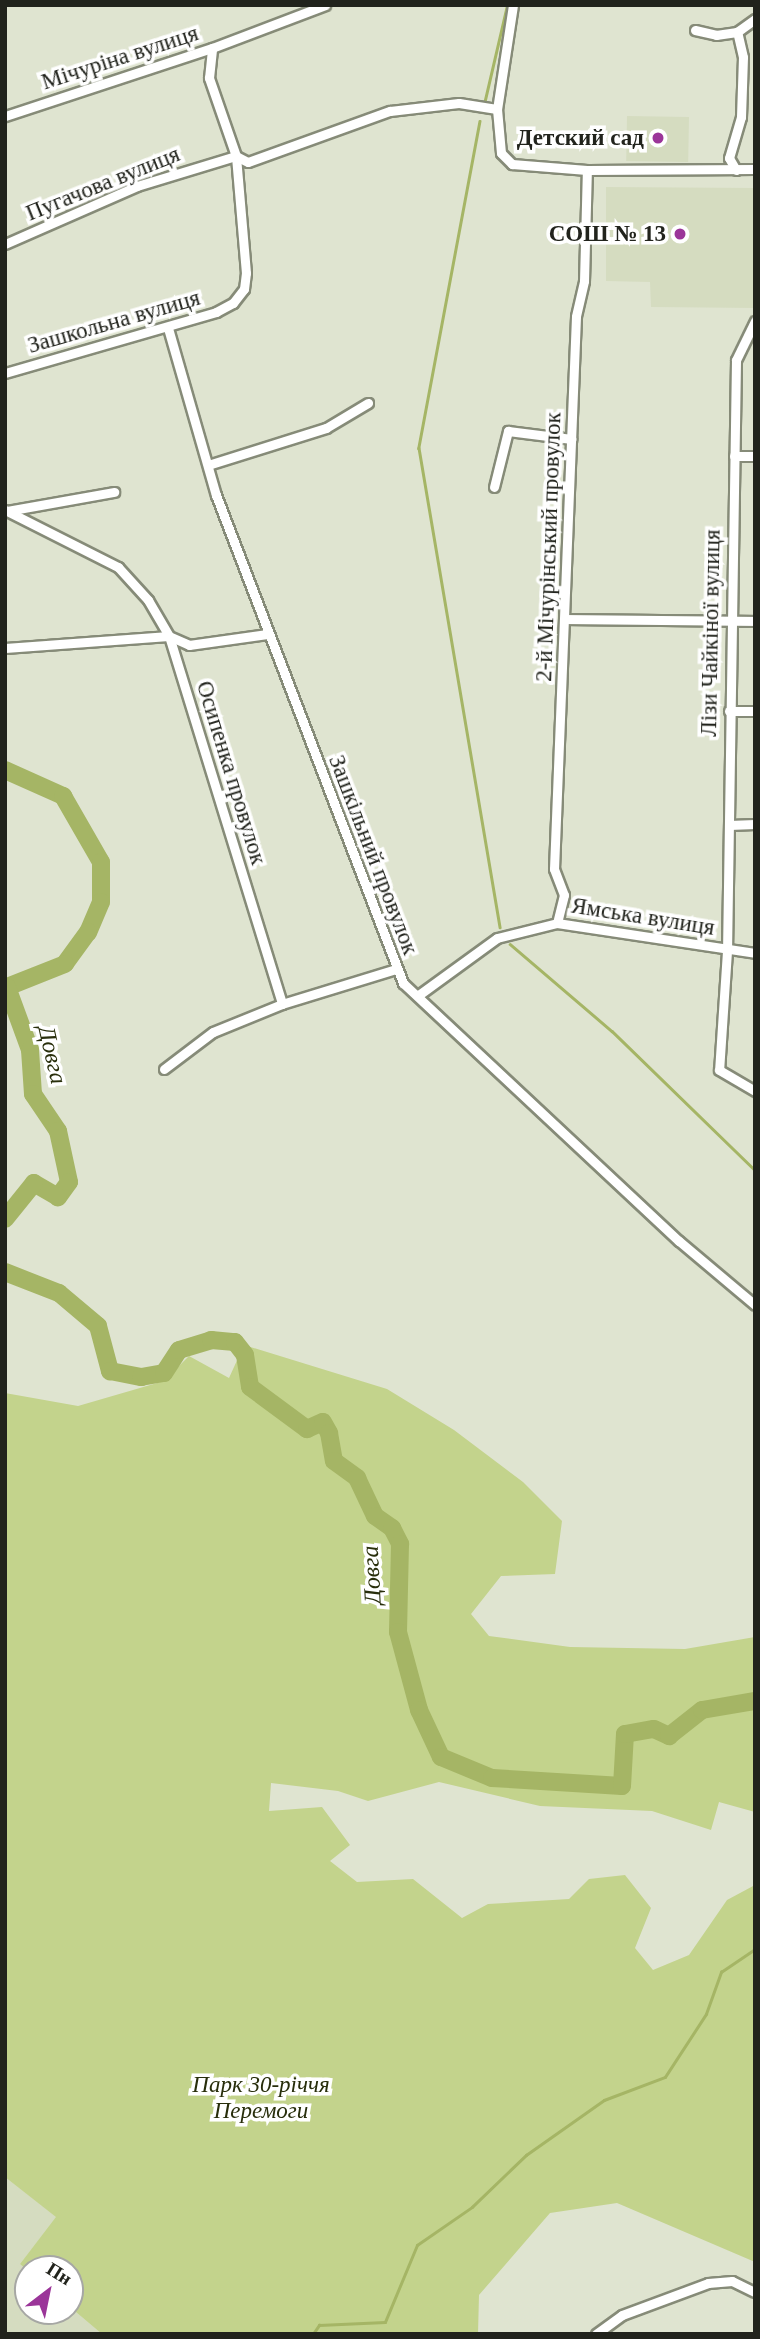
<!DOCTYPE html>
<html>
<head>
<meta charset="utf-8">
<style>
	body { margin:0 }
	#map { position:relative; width:760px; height:2339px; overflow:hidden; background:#dfe4d0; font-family:Georgia,serif }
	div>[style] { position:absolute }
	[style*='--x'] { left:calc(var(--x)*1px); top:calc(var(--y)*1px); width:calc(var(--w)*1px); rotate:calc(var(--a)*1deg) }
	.built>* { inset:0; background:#d5dcc0; transform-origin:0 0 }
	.green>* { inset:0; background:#c3d38c }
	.stream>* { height:2.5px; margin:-1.25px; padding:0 1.25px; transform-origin:1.25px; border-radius:1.25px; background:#a5b565 }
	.river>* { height:18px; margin:-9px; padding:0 9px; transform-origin:9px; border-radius:9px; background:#a5b565 }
	.roads { filter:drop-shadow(2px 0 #868b78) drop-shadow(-2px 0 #868b78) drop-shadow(0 2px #868b78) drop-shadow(0 -2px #868b78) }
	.street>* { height:9px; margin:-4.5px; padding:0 4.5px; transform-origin:4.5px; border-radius:4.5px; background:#fff }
	.dots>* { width:19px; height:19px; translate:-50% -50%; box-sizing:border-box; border:4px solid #fff; border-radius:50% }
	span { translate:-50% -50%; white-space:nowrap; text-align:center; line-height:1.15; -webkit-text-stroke:7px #fff; paint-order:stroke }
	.street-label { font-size:23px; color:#21231c }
	.poi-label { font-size:23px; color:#21231c; font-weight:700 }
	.right { translate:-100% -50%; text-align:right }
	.park-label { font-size:23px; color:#282e0b; font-style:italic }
	.water-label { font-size:24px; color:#292f0c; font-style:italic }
	.frame { position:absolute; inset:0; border:7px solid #21231c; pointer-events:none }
	.north { position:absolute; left:14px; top:2255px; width:70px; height:70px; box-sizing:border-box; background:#fff; border:2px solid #a6a7a4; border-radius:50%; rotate:32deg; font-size:19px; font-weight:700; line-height:28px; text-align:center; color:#21231c }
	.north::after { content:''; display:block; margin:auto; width:24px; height:32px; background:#9b3599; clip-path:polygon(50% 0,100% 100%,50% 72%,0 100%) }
</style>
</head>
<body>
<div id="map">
	<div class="built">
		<i style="left:627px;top:116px;width:62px;height:45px;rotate:1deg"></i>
		<i style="clip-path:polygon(606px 187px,755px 188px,755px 308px,651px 307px,650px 282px,606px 281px)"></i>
		<i style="clip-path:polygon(5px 2177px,57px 2217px,20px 2264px,28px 2271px,28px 2311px,70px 2311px,70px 2307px,102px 2334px,5px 2334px)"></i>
	</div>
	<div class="green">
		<i style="clip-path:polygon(244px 1345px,387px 1389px,454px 1430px,523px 1482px,562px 1521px,555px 1574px,501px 1576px,471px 1614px,489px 1636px,570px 1647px,685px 1649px,755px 1637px,755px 1812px,719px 1802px,711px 1830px,652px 1811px,540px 1806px,439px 1782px,368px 1801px,338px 1791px,271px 1783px,269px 1811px,322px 1807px,350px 1845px,330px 1861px,357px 1882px,413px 1879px,462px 1918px,488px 1904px,569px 1899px,589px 1879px,625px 1875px,651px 1908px,635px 1948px,653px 1970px,689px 1955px,727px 1900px,755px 1885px,755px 2262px,617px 2203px,550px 2213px,479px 2295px,478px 2334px,102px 2334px,70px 2307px,70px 2269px,28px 2271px,20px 2264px,56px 2217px,5px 2177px,5px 1393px,78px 1406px,164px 1381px,189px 1356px,229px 1378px)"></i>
	</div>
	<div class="stream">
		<i style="--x:484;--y:104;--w:102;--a:-76.9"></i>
		<i style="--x:480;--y:121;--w:333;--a:100.6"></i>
		<i style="--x:419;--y:448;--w:486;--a:80.4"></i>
		<i style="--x:510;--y:944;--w:134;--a:40.5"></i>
		<i style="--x:612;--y:1031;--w:199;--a:44.2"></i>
		<i style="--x:313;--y:2334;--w:11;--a:-56"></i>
		<i style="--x:319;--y:2325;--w:66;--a:-2.6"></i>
		<i style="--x:385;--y:2322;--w:83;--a:-67.4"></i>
		<i style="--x:417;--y:2245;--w:67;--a:-34.6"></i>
		<i style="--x:472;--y:2207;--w:75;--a:-43.9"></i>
		<i style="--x:526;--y:2155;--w:95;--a:-35.2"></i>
		<i style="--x:604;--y:2100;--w:65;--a:-20.7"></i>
		<i style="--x:665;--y:2077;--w:75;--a:-56.9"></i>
		<i style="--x:706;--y:2014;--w:45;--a:-70.3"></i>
		<i style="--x:721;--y:1972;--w:41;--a:-34.1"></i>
	</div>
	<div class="river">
		<i style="--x:5;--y:770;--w:64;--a:24.1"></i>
		<i style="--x:63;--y:796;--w:76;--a:60.1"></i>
		<i style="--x:101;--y:862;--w:40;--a:90"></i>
		<i style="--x:101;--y:902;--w:33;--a:113"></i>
		<i style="--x:88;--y:932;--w:39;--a:126"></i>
		<i style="--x:65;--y:964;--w:62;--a:158.4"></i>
		<i style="--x:7;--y:987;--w:67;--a:69.9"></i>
		<i style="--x:30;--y:1050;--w:44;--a:86.1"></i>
		<i style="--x:33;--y:1094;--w:45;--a:56"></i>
		<i style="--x:58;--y:1131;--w:52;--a:77.8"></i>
		<i style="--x:69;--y:1182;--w:19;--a:126"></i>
		<i style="--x:58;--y:1197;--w:28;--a:-150"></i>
		<i style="--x:34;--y:1183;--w:46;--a:128.9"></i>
		<i style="--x:5;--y:1272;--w:58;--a:21.3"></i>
		<i style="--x:59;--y:1293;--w:51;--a:40.2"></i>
		<i style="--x:98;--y:1326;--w:47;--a:75.1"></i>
		<i style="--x:110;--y:1371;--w:32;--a:11"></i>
		<i style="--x:141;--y:1377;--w:23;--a:-10"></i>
		<i style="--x:164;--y:1373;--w:27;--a:-57"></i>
		<i style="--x:179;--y:1350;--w:34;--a:-17"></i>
		<i style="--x:211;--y:1340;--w:24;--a:5"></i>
		<i style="--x:235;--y:1342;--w:16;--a:52"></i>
		<i style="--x:245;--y:1355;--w:32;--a:81"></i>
		<i style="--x:250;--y:1387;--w:71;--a:36.4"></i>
		<i style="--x:307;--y:1429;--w:17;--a:-24"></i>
		<i style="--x:323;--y:1422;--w:13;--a:61"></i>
		<i style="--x:329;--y:1433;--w:28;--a:80"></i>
		<i style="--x:334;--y:1461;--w:29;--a:36"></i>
		<i style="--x:357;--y:1478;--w:42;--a:64.7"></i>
		<i style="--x:375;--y:1516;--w:21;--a:35"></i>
		<i style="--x:392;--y:1528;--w:18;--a:63"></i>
		<i style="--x:400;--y:1544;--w:88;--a:91.3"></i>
		<i style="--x:398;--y:1632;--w:81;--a:74.9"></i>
		<i style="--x:419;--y:1710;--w:52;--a:64.9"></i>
		<i style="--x:441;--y:1757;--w:55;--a:22.4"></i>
		<i style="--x:492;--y:1778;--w:130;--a:3.5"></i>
		<i style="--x:622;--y:1786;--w:52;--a:-86.7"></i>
		<i style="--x:625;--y:1734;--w:29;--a:-10"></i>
		<i style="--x:654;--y:1729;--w:17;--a:25"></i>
		<i style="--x:669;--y:1736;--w:42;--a:-38.2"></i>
		<i style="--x:702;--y:1710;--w:54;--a:-9.6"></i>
	</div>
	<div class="roads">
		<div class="street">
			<i style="--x:513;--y:5;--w:105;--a:98.7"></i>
			<i style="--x:497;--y:109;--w:44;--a:84.8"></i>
			<i style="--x:501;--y:153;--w:16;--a:45"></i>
			<i style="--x:512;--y:164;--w:75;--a:4.6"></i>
			<i style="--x:587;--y:170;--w:168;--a:-0.3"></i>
			<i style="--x:695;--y:30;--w:22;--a:13"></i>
			<i style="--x:716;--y:35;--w:21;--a:-8"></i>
			<i style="--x:5;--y:116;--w:218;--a:-18.2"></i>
			<i style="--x:212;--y:48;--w:121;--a:-20.8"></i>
			<i style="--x:736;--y:170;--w:14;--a:-120"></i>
			<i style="--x:729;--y:158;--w:43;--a:-73.7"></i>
			<i style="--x:741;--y:117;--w:60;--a:-88.1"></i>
			<i style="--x:743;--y:57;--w:26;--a:-103"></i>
			<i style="--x:737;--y:32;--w:22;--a:-36"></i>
			<i style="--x:5;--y:244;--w:144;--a:-23.7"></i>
			<i style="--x:137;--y:186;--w:103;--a:-16.9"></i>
			<i style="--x:236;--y:156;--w:13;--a:27"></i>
			<i style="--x:248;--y:162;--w:151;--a:-19.8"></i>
			<i style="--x:390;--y:111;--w:69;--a:-6.6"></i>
			<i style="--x:459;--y:103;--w:38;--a:9"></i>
			<i style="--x:755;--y:321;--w:43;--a:116"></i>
			<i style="--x:736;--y:360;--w:591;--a:90.87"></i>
			<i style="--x:727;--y:951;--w:119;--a:93.8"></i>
			<i style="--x:719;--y:1070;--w:42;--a:30.3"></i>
			<i style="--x:168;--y:328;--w:174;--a:74"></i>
			<i style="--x:216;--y:495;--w:523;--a:69.03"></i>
			<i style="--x:403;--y:983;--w:378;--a:43.1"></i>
			<i style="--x:679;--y:1241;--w:99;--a:40.1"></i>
			<i style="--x:5;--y:373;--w:220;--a:-16.1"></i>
			<i style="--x:216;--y:312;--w:19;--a:-28"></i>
			<i style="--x:233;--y:303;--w:18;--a:-52"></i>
			<i style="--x:244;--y:289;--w:16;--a:-83"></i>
			<i style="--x:246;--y:273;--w:117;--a:-94.9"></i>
			<i style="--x:236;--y:156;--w:83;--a:-109.1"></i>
			<i style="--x:209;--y:78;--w:30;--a:-84"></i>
			<i style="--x:734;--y:456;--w:21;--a:0"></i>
			<i style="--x:208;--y:465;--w:124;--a:-17.4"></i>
			<i style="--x:326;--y:428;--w:49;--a:-30.8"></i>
			<i style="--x:494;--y:487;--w:58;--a:-76"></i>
			<i style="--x:508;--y:431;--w:64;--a:7.1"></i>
			<i style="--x:5;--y:510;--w:127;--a:26.8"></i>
			<i style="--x:118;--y:567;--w:45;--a:47.7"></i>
			<i style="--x:148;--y:600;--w:42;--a:59.7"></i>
			<i style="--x:169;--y:636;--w:385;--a:72.9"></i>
			<i style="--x:7;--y:511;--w:109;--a:-10.1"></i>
			<i style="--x:567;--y:619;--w:188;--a:0.6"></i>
			<i style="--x:5;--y:648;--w:164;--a:-4.2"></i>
			<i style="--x:169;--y:636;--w:22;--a:24"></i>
			<i style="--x:189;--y:645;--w:79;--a:-8"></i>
			<i style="--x:729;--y:711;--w:26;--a:0"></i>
			<i style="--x:729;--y:825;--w:26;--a:-2"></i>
			<i style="--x:557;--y:923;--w:29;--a:-76"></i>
			<i style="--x:564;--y:895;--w:28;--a:-111"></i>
			<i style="--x:554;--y:869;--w:553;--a:-87.72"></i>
			<i style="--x:576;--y:316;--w:36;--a:-77"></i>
			<i style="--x:584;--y:281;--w:111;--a:-88.5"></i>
			<i style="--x:420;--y:994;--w:95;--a:-36"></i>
			<i style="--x:497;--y:938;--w:62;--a:-14"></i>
			<i style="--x:557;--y:923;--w:200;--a:8.6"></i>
			<i style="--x:164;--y:1069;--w:61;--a:-37.1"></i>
			<i style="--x:213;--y:1032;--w:74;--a:-22.1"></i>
			<i style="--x:282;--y:1004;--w:119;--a:-17.1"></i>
			<i style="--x:596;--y:2334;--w:32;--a:-36"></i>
			<i style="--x:622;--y:2315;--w:92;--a:-20.4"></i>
			<i style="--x:708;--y:2283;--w:24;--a:-5"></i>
			<i style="--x:732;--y:2281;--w:25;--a:26"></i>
		</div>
	</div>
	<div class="dots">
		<i style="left:658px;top:138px;background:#9b3599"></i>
		<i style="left:680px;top:234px;background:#9b3599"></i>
	</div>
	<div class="street-label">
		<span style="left:120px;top:58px;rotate:-18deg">Мічуріна вулиця</span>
		<span style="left:103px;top:184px;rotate:-22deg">Пугачова вулиця</span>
		<span style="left:114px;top:322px;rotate:-16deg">Зашкольна вулиця</span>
		<span style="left:549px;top:547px;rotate:-88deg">2-й Мічурінський провулок</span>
		<span style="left:711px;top:633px;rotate:-89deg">Лізи Чайкіної вулиця</span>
		<span style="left:231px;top:773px;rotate:73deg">Осипенка провулок</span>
		<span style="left:373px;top:855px;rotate:69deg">Зашкільний провулок</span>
		<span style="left:643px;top:917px;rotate:9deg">Ямська вулиця</span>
	</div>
	<div class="poi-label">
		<span class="right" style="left:644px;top:138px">Детский сад</span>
		<span class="right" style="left:666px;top:234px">СОШ № 13</span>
	</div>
	<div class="park-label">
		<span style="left:261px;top:2098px">Парк 30-річчя<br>Перемоги</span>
	</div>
	<div class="water-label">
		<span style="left:52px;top:1055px;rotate:77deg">Довга</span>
		<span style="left:372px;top:1575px;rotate:-93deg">Довга</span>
	</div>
	<div class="frame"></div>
	<div class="north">Пн</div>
</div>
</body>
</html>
